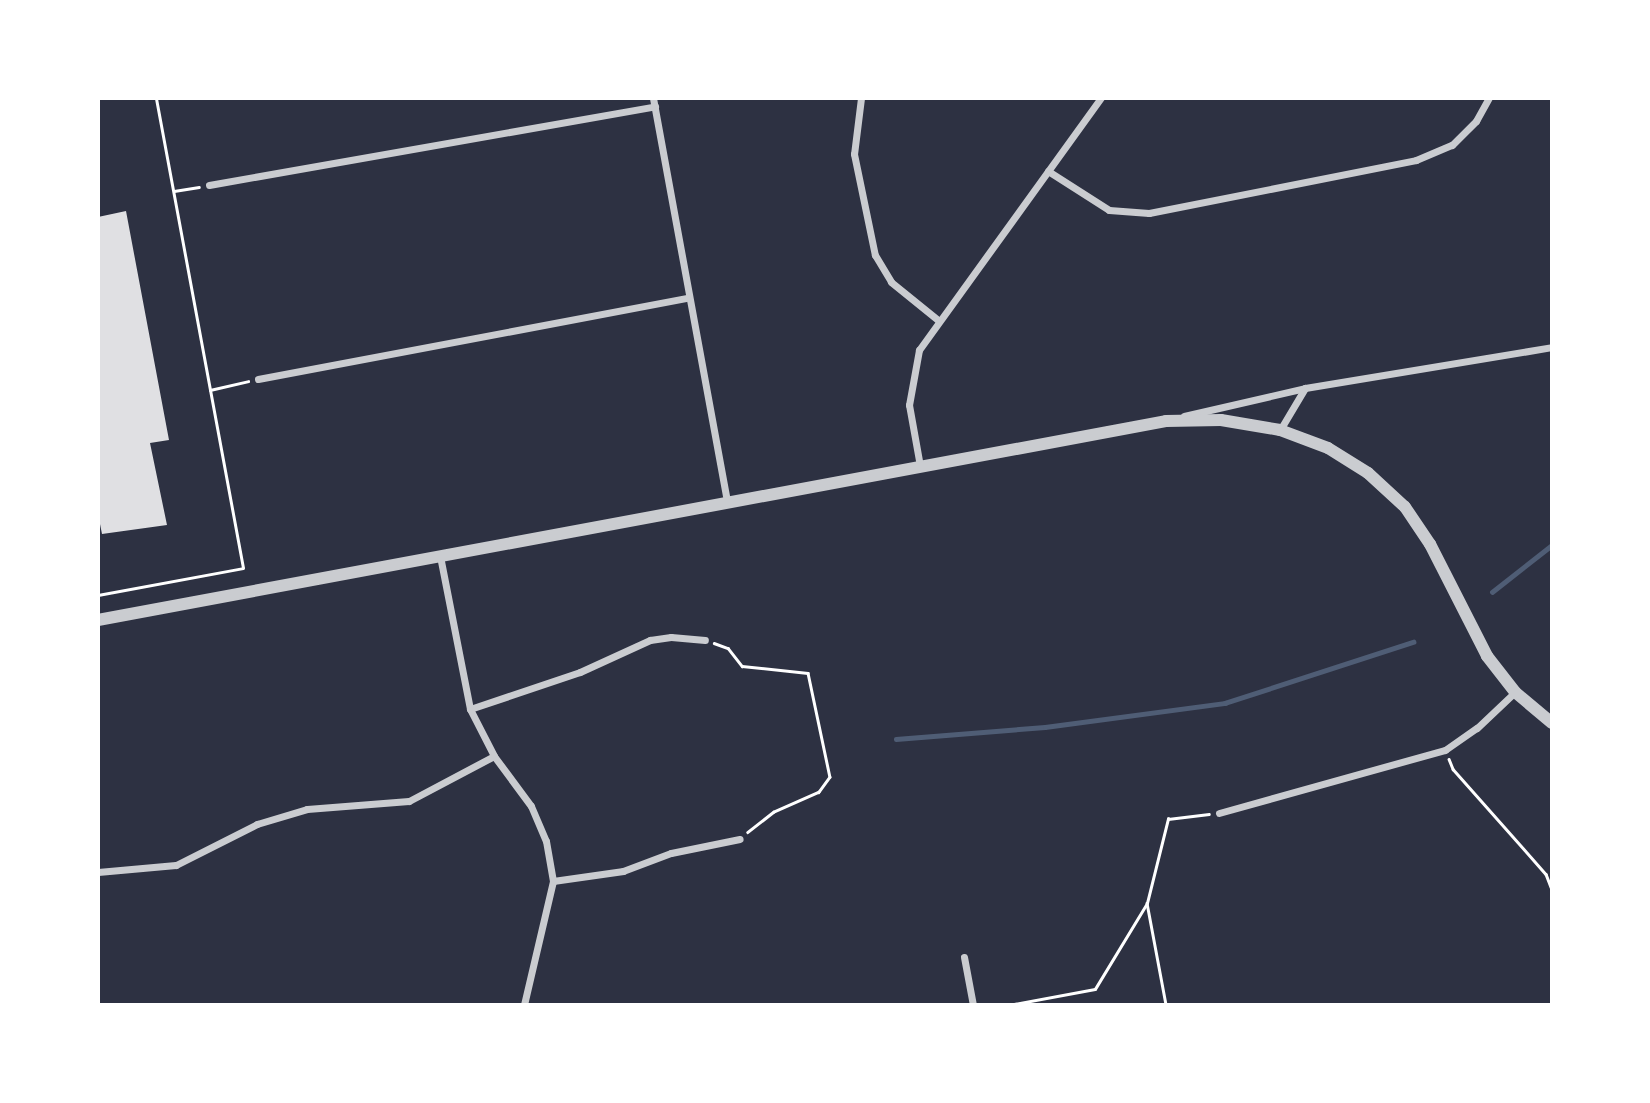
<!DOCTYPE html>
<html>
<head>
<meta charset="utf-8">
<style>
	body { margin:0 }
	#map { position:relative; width:1650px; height:1103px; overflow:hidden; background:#2d3142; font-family:"Exo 2",sans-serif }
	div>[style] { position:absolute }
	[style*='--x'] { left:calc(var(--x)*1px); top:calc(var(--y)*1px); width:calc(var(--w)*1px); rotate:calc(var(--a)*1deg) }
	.stream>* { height:4.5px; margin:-2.25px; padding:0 2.25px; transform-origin:2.25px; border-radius:2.25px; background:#4f5d75 }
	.building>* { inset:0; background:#e0e0e3 }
	.path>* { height:2.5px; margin:-1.25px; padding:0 1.25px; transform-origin:1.25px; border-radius:1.25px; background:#fff }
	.minor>* { height:7px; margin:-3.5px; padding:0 3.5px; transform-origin:3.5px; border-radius:3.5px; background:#caccd0 }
	.tertiary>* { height:12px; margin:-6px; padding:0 6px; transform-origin:6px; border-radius:6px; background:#caccd0 }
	span { translate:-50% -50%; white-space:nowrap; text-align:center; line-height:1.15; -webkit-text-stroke:5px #fff; paint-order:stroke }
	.frame { position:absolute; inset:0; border:100px solid #fff; pointer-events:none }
</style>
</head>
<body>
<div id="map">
	<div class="stream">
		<i style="--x:1492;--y:592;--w:76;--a:-38.1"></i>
		<i style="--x:896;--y:739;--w:149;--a:-4.6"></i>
		<i style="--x:1045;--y:727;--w:182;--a:-7.6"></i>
		<i style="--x:1225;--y:703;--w:198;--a:-18"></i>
	</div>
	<div class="building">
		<i style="clip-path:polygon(126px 211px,169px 440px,150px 443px,167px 525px,102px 534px,98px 514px,98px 217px)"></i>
	</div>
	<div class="path">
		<i style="--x:174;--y:191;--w:25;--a:-9"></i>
		<i style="--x:210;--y:390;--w:39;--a:-13"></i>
		<i style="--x:98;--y:595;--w:147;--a:-10.5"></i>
		<i style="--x:243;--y:568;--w:478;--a:-100.5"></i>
		<i style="--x:714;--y:643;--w:15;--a:20"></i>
		<i style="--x:728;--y:648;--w:23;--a:52"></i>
		<i style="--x:742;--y:666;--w:66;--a:6.1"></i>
		<i style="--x:808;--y:673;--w:106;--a:78.1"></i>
		<i style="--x:830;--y:777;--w:19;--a:126"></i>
		<i style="--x:819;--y:792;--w:49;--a:156"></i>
		<i style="--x:774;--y:812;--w:33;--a:142"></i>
		<i style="--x:1449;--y:759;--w:11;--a:68"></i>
		<i style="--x:1453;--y:769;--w:140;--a:48.5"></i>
		<i style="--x:1546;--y:874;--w:17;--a:69"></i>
		<i style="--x:1147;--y:903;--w:104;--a:79.4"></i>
		<i style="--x:1009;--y:1005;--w:87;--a:-10.5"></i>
		<i style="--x:1095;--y:989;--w:100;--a:-58.8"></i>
		<i style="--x:1147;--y:903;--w:87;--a:-76"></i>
		<i style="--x:1168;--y:819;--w:41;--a:-7"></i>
	</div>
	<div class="minor">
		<i style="--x:653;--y:98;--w:411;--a:79.6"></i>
		<i style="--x:861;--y:98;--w:56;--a:97.1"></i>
		<i style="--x:854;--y:154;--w:103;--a:78.3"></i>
		<i style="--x:875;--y:255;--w:31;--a:59"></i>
		<i style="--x:891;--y:282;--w:60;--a:39"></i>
		<i style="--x:1048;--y:171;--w:72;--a:32.6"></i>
		<i style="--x:1109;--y:210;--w:40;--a:4.3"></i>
		<i style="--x:1149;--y:213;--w:272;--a:-11.2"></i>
		<i style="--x:1416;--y:160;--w:39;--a:-23"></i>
		<i style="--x:1452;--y:145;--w:34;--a:-45"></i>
		<i style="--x:1476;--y:121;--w:26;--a:-61"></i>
		<i style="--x:209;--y:185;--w:453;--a:-10"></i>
		<i style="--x:258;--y:379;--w:438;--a:-10.7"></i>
		<i style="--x:1184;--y:416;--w:124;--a:-13"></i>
		<i style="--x:1280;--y:430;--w:49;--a:-59.2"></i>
		<i style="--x:1305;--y:388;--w:250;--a:-9.4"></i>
		<i style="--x:920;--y:466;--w:62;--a:-100.2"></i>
		<i style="--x:909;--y:405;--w:56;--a:-79.7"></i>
		<i style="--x:919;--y:350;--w:311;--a:-54.2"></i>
		<i style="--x:440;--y:556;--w:156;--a:78.9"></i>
		<i style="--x:470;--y:709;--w:53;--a:62.9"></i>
		<i style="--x:494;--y:756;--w:62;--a:53.5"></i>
		<i style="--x:531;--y:806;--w:38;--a:67"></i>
		<i style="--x:546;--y:841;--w:41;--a:80.1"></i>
		<i style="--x:553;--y:881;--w:127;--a:103.2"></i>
		<i style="--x:470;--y:709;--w:116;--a:-18.6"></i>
		<i style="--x:580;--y:672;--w:77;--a:-24.6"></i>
		<i style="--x:650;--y:640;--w:21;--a:-8"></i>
		<i style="--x:671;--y:637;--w:34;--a:5"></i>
		<i style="--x:1219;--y:813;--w:235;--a:-15.6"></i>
		<i style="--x:1445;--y:750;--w:39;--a:-35"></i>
		<i style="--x:1477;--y:728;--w:52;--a:-43.5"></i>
		<i style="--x:98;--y:872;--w:78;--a:-5.1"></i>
		<i style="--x:176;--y:865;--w:91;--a:-26.8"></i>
		<i style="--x:257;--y:824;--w:52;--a:-16.7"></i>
		<i style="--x:307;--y:809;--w:102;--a:-4.5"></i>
		<i style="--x:409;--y:801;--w:96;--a:-27.9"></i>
		<i style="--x:553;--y:881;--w:71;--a:-8.1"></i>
		<i style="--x:623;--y:871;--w:51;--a:-20.6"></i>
		<i style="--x:671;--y:853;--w:70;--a:-11.5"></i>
		<i style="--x:964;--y:957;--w:49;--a:79.4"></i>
	</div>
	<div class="tertiary">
		<i style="--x:98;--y:620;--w:1086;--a:-10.55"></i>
		<i style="--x:1166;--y:421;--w:55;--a:-1"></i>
		<i style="--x:1221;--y:420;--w:60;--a:9.6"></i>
		<i style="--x:1280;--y:430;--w:51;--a:20.6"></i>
		<i style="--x:1328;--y:448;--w:47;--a:32"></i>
		<i style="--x:1368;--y:473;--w:50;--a:42.6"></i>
		<i style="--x:1405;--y:507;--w:45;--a:56"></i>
		<i style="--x:1430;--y:544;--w:126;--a:63"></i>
		<i style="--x:1487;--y:656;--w:46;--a:52.1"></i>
		<i style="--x:1515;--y:692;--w:48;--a:40"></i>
	</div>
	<div class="frame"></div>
</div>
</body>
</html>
